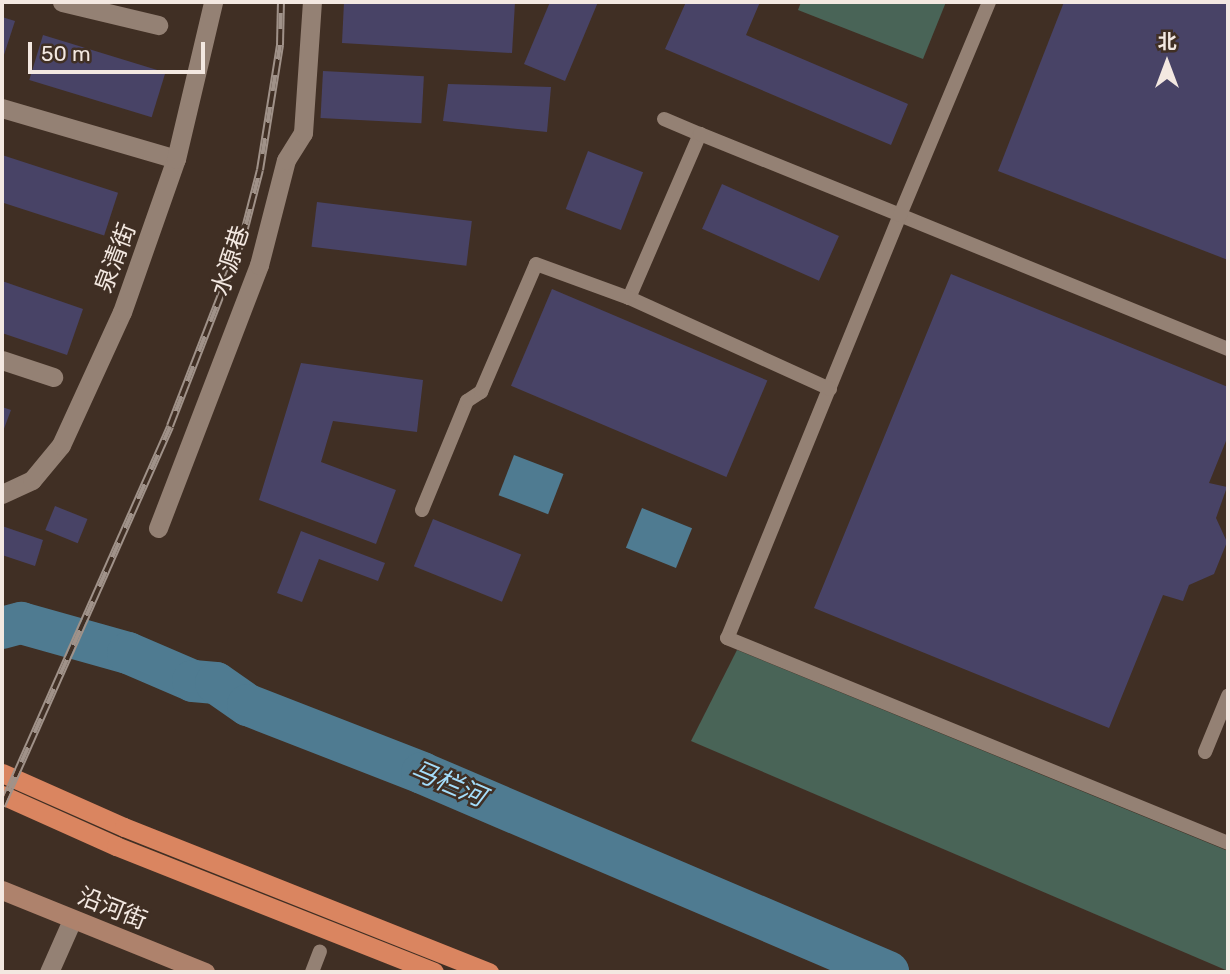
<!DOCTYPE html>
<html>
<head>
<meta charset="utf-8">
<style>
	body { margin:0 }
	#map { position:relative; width:1230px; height:974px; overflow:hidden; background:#402f24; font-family:Rubik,"Noto Sans SC",sans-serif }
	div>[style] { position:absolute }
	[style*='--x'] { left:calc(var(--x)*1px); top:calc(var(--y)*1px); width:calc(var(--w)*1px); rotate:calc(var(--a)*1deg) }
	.green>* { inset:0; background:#496457 }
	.water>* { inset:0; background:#4f7b91; transform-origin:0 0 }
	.river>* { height:42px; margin:-21px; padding:0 21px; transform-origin:21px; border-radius:21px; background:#4f7b91 }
	.building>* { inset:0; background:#484366; transform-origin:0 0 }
	.service>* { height:14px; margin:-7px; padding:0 7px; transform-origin:7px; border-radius:7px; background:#948174 }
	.minor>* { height:19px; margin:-9.5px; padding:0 9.5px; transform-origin:9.5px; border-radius:9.5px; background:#948174 }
	.secondary>* { height:19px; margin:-9.5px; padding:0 9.5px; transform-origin:9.5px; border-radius:9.5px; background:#ae826c }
	.trunk>* { height:19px; margin:-9.5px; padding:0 9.5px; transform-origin:9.5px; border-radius:9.5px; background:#da8560 }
	.rail>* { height:8px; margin-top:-4px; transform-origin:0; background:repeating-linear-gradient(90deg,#402f24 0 16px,#a09289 0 32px); box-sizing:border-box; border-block:2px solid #a09289 }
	span { translate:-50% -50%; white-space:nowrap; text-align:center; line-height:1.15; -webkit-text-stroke:5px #402f24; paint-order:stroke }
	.street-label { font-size:24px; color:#f3e8e1 }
	.water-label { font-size:26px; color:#a4ddfb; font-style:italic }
	.frame { position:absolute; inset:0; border:4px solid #f3e8e1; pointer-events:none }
	.north { position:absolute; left:1132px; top:28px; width:70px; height:70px; -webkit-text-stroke:5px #402f24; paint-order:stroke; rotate:0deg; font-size:19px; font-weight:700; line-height:28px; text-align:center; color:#f3e8e1 }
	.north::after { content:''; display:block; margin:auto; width:24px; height:32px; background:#f3e8e1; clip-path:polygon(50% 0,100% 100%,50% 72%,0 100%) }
	.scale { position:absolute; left:28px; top:42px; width:177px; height:32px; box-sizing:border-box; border:4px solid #f3e8e1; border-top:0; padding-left:9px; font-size:21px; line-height:24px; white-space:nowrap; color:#f3e8e1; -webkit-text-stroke:5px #402f24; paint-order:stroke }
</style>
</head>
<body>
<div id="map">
	<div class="green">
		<i style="clip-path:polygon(801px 2px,946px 2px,923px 59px,798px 10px)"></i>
		<i style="clip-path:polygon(737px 650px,1228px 851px,1228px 971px,691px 741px)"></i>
	</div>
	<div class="water">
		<i style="left:514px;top:455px;width:53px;height:43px;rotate:21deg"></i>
		<i style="left:642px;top:508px;width:54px;height:43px;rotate:22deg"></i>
	</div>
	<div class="river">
		<i style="--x:2;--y:628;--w:20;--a:-15"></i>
		<i style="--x:21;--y:623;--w:111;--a:15.7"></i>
		<i style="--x:128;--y:653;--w:71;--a:23.3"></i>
		<i style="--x:193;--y:681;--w:23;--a:5"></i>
		<i style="--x:216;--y:683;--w:39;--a:35"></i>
		<i style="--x:248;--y:705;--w:187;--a:21.3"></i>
		<i style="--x:422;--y:773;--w:507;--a:23.12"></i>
	</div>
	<div class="building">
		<i style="clip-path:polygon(344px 2px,515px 2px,512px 53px,342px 43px)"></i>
		<i style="clip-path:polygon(550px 2px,598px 2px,565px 81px,524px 64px)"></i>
		<i style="clip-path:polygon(686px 2px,760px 2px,746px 35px,908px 104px,891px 145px,665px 49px)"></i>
		<i style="clip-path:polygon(1064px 2px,1228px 2px,1228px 260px,998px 171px)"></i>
		<i style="clip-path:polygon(2px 17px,15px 21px,2px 61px)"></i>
		<i style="left:43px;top:35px;width:128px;height:47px;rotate:17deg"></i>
		<i style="left:323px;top:71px;width:101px;height:47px;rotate:3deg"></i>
		<i style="clip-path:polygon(448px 84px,551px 87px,547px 132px,443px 121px)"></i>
		<i style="left:588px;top:151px;width:59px;height:62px;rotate:21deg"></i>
		<i style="left:2px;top:155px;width:122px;height:45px;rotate:18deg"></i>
		<i style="left:722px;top:184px;width:128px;height:49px;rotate:24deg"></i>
		<i style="left:317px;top:202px;width:156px;height:45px;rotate:7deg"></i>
		<i style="clip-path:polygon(951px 274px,1228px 387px,1228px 436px,1209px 483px,1227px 487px,1216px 518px,1227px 542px,1214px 574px,1189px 585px,1183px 601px,1163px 595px,1109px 728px,814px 608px)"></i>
		<i style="clip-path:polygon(2px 281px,83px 309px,67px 355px,2px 333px)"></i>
		<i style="left:552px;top:289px;width:234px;height:105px;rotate:23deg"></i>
		<i style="clip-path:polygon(301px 363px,423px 380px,417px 432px,333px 421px,321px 462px,396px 490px,376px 544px,259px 500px)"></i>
		<i style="clip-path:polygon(2px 407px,11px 410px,2px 434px)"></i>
		<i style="left:55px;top:506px;width:35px;height:26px;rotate:22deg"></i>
		<i style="left:433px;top:519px;width:95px;height:51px;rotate:22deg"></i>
		<i style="clip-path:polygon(2px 526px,43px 540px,35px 566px,2px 555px)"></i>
		<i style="clip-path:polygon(301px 531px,385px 563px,378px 581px,319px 559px,302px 602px,277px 593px)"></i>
	</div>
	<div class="service">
		<i style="--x:664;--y:119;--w:39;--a:23"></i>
		<i style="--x:1228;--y:349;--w:354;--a:-157.8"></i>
		<i style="--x:900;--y:215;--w:457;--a:112.2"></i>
		<i style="--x:727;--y:638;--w:541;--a:22.25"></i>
		<i style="--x:830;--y:389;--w:221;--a:-155.6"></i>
		<i style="--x:629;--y:298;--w:179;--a:-66.6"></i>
		<i style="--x:700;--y:134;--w:216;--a:22"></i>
		<i style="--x:900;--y:215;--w:231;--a:-67.3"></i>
		<i style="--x:422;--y:510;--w:118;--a:-67.6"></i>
		<i style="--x:467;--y:401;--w:17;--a:-33"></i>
		<i style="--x:481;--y:392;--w:139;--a:-66.7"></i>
		<i style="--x:536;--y:264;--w:99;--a:20.1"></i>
		<i style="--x:1205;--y:752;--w:61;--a:-67.7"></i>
		<i style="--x:312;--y:972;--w:22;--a:-69"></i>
	</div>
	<div class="minor">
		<i style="--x:62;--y:2;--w:99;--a:13.5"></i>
		<i style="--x:2;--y:108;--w:181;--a:16.3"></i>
		<i style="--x:2;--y:360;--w:54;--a:18.4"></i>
		<i style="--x:2;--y:494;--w:33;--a:-25"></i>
		<i style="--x:32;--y:480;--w:45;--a:-50.4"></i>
		<i style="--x:61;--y:445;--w:146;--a:-65.4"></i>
		<i style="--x:122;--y:312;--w:162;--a:-70.6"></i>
		<i style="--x:176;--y:159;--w:161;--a:-76.7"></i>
		<i style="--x:158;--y:528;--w:282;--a:-69"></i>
		<i style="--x:259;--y:265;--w:108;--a:-75.6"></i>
		<i style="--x:286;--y:160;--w:32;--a:-58"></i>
		<i style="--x:303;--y:133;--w:131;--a:-86.1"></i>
		<i style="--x:49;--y:972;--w:57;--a:-66.1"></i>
	</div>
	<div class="secondary">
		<i style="--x:2;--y:890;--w:219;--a:22"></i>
	</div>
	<div class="trunk">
		<i style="--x:2;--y:773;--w:133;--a:23.9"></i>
		<i style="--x:124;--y:827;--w:393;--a:21.7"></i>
		<i style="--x:2;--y:795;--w:125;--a:24.1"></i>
		<i style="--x:116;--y:846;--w:342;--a:21.6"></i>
	</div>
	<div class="rail">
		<i style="--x:2;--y:806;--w:415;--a:-66.1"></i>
		<i style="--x:170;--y:426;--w:199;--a:-68.8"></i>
		<i style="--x:242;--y:240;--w:72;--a:-75.6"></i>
		<i style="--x:260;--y:170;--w:127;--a:-80.9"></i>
		<i style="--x:280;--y:45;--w:43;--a:-88.7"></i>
	</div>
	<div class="street-label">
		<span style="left:116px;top:258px;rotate:-69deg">泉清街</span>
		<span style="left:231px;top:261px;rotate:-72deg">水源巷</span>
		<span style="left:112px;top:909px;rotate:22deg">沿河街</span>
	</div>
	<div class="water-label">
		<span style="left:448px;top:784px;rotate:23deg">马栏河</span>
	</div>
	<div class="frame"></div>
	<div class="north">北</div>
	<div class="scale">50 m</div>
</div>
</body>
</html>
